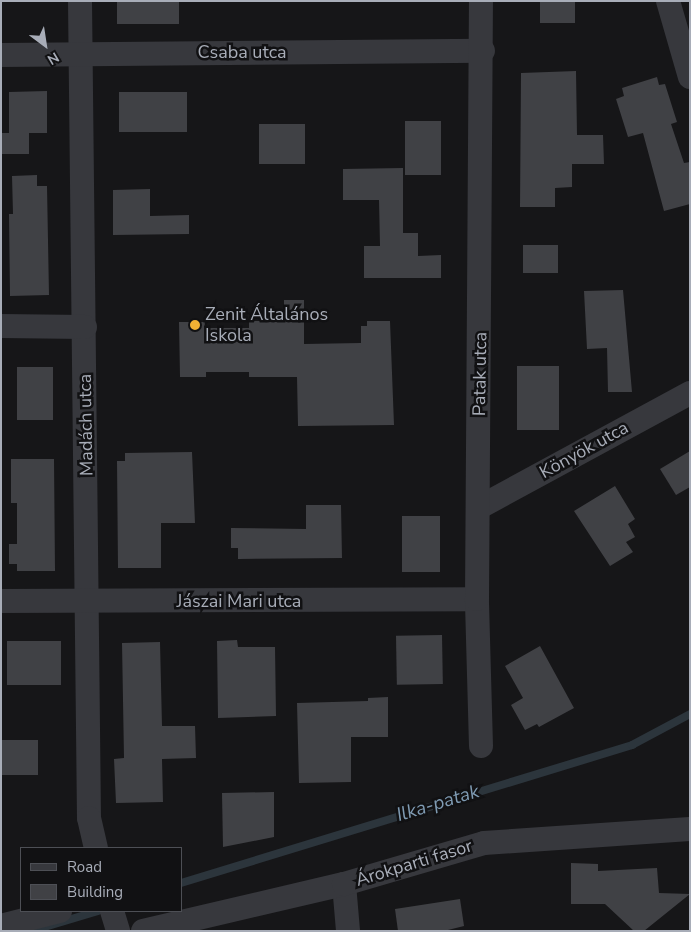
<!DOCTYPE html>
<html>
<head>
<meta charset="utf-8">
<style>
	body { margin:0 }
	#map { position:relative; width:691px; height:932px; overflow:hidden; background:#161618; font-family:"Nunito Sans",sans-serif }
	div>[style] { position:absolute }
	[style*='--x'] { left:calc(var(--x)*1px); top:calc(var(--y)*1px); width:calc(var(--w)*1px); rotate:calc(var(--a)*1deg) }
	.stream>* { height:8px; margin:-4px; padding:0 4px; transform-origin:4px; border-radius:4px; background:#2c353c }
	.building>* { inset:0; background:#404145; transform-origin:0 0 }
	.minor>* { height:24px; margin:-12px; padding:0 12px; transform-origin:12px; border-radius:12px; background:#37383d }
	.dots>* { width:14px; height:14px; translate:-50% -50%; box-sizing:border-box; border:2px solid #111113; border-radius:50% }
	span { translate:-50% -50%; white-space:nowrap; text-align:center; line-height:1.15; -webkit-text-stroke:5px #111113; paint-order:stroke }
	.street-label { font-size:18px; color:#a8adb8 }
	.poi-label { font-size:18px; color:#a8adb8 }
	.left { translate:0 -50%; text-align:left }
	.water-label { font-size:19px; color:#7f9bb3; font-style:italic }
	.frame { position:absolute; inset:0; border:2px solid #a8adb8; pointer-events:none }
	.legend { position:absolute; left:20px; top:847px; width:162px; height:65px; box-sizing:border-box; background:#111113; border:1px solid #4d4f55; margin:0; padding:6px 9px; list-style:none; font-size:15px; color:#a8adb8 }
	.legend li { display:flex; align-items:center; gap:10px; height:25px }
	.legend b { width:25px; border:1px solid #4d4f55 }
	.north { position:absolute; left:20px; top:20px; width:50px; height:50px; -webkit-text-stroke:4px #111113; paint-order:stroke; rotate:149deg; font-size:14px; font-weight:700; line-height:20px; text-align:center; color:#a8adb8 }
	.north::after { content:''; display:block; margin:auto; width:18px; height:22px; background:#a8adb8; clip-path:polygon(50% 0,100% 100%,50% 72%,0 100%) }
</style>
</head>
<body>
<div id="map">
	<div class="stream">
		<i style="--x:181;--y:883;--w:472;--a:-17"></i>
		<i style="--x:632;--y:745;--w:66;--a:-28.1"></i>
		<i style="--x:31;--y:931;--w:70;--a:-16.6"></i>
	</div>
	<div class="building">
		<i style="left:117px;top:1px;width:62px;height:23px"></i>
		<i style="left:540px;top:1px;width:35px;height:22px"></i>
		<i style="clip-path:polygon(576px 71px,577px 135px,603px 135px,604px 164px,572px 164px,572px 187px,555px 188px,555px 207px,520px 207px,521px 73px)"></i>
		<i style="clip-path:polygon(657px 77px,659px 85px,665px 84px,677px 122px,671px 124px,684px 163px,690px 162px,690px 204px,664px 211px,643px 133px,628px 137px,616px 99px,624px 96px,622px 88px)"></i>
		<i style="clip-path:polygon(47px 91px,47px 133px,29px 133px,29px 154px,1px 154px,1px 133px,9px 133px,9px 92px)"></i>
		<i style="left:119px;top:92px;width:68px;height:40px"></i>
		<i style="left:441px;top:121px;width:54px;height:36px;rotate:90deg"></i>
		<i style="left:259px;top:124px;width:46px;height:40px"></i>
		<i style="clip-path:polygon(403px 168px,403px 233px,418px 233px,418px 256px,441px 255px,441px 278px,364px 278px,364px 246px,380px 246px,379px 200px,343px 200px,343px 169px)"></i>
		<i style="clip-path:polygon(37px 175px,37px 186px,47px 186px,49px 295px,10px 296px,9px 214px,13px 214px,12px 176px)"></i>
		<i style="clip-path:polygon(150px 189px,150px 216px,189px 215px,189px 234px,113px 235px,113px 190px)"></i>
		<i style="left:558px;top:245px;width:28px;height:35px;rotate:90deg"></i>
		<i style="clip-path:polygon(623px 290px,632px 392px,608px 392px,607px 348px,587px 349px,584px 291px)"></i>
		<i style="clip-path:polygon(284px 300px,304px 300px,304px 344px,361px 343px,361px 326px,367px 326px,367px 321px,390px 321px,394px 425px,298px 426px,297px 377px,249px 377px,249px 372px,206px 372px,206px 377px,180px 377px,179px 322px,206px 322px,206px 328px,249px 328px,249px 321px,284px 321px)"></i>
		<i style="left:517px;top:366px;width:42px;height:64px"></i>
		<i style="left:17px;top:367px;width:36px;height:53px"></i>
		<i style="clip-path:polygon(690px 451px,690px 487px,676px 495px,660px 469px)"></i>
		<i style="clip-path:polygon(192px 452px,195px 523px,161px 523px,161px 568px,118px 568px,117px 461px,125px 461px,125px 453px)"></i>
		<i style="clip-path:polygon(11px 459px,54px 459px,55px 571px,17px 571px,17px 564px,9px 564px,9px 544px,17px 544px,17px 503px,11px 503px)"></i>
		<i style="clip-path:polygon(615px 486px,635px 519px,628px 524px,635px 537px,626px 542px,633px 552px,610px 566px,574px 511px)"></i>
		<i style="clip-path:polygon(306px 505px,341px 505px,342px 558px,238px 559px,238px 548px,231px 548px,231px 528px,306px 529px)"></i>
		<i style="left:402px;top:516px;width:38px;height:56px"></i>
		<i style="left:442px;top:635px;width:49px;height:46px;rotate:89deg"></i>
		<i style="clip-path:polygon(237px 640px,238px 647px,275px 647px,276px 716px,218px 718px,217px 641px)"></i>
		<i style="left:61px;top:641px;width:44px;height:54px;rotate:90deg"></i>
		<i style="clip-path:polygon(160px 642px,162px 726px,195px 726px,196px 758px,162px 759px,163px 802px,116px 803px,114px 759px,124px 758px,122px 643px)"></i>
		<i style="clip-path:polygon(540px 646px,574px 708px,539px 727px,537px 724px,525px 730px,511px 705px,523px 698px,505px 666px)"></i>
		<i style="clip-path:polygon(388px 697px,388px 737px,351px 737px,351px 782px,299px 783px,297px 703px,368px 701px,368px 698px)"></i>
		<i style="left:38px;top:740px;width:35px;height:37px;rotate:90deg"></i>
		<i style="clip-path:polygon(274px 792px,274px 837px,223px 847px,222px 793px)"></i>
		<i style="clip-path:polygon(571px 863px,598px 864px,598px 871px,657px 868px,659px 893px,690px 894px,644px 931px,634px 931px,605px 904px,571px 904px)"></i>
		<i style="clip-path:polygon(460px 899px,464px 926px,444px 931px,398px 931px,395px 909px)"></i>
	</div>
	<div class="minor">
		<i style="--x:80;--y:1;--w:817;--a:89.37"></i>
		<i style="--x:89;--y:818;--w:31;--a:77"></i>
		<i style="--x:668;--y:1;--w:79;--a:73.9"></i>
		<i style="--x:1;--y:55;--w:482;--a:-0.5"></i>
		<i style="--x:1;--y:326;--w:84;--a:0.7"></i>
		<i style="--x:478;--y:508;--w:241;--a:-28.5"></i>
		<i style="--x:1;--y:601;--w:476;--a:-0.2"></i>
		<i style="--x:481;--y:746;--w:147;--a:-91.6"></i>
		<i style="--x:477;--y:599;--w:598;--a:-89.62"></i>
		<i style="--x:344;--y:884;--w:47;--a:85.1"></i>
		<i style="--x:112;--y:911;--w:21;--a:73"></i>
		<i style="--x:1;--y:926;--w:61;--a:-14.3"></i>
		<i style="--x:143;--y:931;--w:206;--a:-13.2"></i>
		<i style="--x:344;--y:884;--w:146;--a:-16.3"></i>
		<i style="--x:484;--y:843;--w:206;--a:-3.9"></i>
	</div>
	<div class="dots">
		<i style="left:195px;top:325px;background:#f2b134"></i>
	</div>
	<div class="street-label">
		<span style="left:242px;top:52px">Csaba utca</span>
		<span style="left:480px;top:374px;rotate:-89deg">Patak utca</span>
		<span style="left:86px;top:425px;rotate:-91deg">Madách utca</span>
		<span style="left:584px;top:450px;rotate:-29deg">Könyök utca</span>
		<span style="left:239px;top:601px">Jászai Mari utca</span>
		<span style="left:414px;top:863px;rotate:-17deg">Árokparti fasor</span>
	</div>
	<div class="poi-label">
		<span class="left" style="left:205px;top:325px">Zenit Általános<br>Iskola</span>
	</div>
	<div class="water-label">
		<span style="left:438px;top:804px;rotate:-17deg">Ilka-patak</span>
	</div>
	<div class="frame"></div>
	<ul class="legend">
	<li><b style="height:6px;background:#37383d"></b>Road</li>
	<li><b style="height:14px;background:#404145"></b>Building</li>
	</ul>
	<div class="north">N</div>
</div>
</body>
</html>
